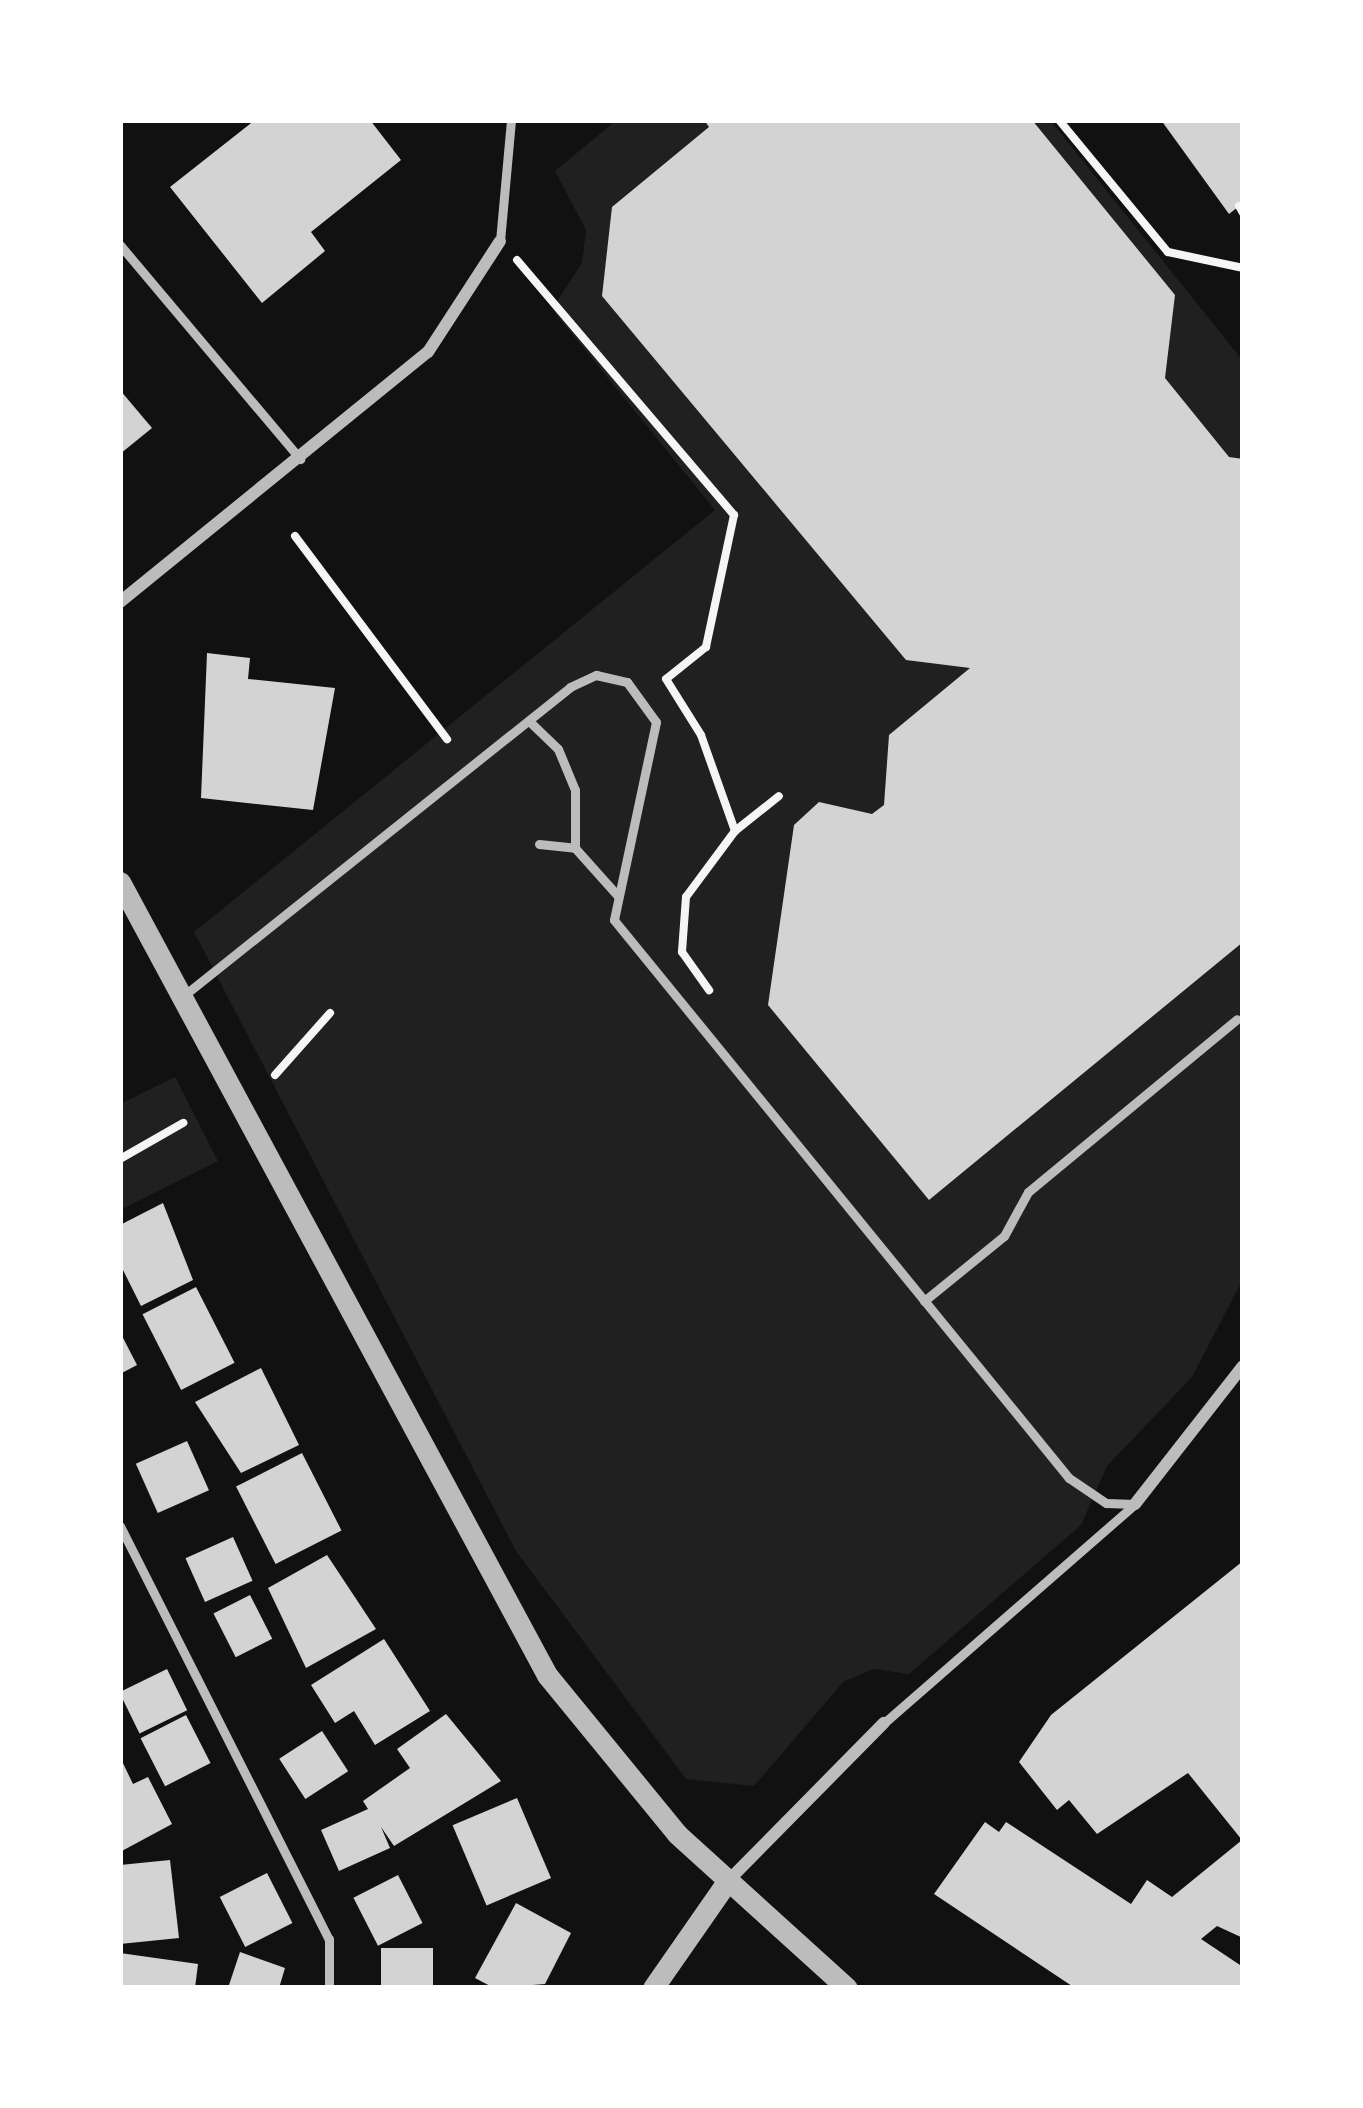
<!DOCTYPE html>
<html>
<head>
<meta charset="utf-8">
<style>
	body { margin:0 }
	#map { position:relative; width:1363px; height:2108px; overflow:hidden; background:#111; font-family:Montserrat,sans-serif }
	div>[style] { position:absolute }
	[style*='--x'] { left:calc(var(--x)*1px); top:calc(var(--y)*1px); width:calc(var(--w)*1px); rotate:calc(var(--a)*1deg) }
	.green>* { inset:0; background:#202020 }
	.building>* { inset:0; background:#d3d3d3; transform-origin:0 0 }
	.path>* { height:8px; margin:-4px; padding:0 4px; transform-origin:4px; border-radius:4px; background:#f5f5f5 }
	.service>* { height:9px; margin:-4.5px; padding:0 4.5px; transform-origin:4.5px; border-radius:4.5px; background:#bcbcbc }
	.minor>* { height:12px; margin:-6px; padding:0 6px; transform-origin:6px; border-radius:6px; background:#bcbcbc }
	.tertiary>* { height:21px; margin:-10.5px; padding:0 10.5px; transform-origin:10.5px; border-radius:10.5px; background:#bcbcbc }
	span { translate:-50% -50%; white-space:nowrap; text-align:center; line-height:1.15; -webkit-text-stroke:9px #fff; paint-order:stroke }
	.frame { position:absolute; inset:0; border:123px solid #fff; pointer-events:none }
</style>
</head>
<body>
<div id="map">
	<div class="green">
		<i style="clip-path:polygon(617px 120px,1050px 120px,1243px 361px,1243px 1279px,1192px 1377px,1107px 1466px,1081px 1525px,909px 1674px,873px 1669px,843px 1682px,754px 1786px,686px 1779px,516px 1551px,194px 932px,715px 510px,552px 309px,582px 263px,586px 230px,555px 171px)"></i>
		<i style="clip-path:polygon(175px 1077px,218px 1161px,120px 1210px,120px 1104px)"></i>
	</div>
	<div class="building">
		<i style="clip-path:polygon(255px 120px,370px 120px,401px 160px,311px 232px,325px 251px,262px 303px,170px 187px)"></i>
		<i style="clip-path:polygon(704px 120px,1032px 120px,1175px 295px,1165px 378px,1229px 457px,1243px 459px,1243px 942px,929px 1200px,768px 1005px,794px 825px,819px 802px,872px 814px,884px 805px,889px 735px,970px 668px,906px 660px,602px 296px,612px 207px,709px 127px)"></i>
		<i style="clip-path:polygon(1161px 120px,1243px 120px,1243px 203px,1229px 214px)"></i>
		<i style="clip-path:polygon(120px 390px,152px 428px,120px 454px)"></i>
		<i style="clip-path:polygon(207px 653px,250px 658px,248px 679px,335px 688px,313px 810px,201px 798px)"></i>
		<i style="clip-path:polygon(163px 1203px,193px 1280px,141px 1306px,120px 1264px,120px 1225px)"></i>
		<i style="left:196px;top:1287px;width:85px;height:60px;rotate:63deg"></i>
		<i style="clip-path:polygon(120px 1332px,137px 1365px,120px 1374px)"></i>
		<i style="clip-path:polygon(261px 1368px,299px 1445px,241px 1473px,195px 1402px)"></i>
		<i style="left:187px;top:1441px;width:54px;height:56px;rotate:66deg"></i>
		<i style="left:302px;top:1453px;width:87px;height:74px;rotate:63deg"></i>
		<i style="left:233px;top:1537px;width:48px;height:52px;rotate:66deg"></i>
		<i style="clip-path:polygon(327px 1555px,376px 1629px,306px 1668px,268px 1588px)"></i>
		<i style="clip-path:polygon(1243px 1561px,1243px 1938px,1217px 1926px,1201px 1939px,1243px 1967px,1243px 1988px,1075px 1988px,934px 1894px,985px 1822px,999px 1832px,1006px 1822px,1131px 1904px,1147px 1880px,1172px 1897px,1242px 1840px,1188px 1773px,1097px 1834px,1069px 1800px,1057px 1810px,1019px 1762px,1051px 1715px)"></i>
		<i style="left:250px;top:1595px;width:49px;height:41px;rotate:63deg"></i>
		<i style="clip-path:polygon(384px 1639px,430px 1711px,375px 1745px,354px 1711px,335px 1723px,311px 1685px)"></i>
		<i style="left:167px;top:1669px;width:46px;height:53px;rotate:64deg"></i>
		<i style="clip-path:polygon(446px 1714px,501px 1781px,394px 1846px,381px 1827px,390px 1848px,339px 1871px,321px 1830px,368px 1809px,363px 1801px,410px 1768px,397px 1749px)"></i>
		<i style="left:186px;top:1715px;width:54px;height:51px;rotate:63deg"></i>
		<i style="left:322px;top:1731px;width:48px;height:51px;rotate:57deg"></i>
		<i style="clip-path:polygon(120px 1757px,133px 1784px,148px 1777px,172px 1824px,120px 1852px)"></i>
		<i style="left:517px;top:1798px;width:87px;height:70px;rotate:67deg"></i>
		<i style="clip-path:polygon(170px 1860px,179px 1938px,120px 1944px,120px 1865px)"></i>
		<i style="left:267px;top:1873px;width:56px;height:53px;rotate:63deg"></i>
		<i style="left:398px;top:1875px;width:54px;height:50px;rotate:63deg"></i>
		<i style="clip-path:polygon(516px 1903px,571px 1933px,545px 1984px,494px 1988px,475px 1978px)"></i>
		<i style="left:381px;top:1948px;width:52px;height:40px"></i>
		<i style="clip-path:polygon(240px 1952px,285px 1968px,279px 1988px,228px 1988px)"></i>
		<i style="clip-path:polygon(120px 1953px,198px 1964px,195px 1988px,120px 1988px)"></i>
	</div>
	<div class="path">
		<i style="--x:1059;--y:120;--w:171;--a:50.5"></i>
		<i style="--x:1168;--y:252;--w:77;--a:12"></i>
		<i style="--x:1239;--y:206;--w:8;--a:60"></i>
		<i style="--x:517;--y:260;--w:335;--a:49.6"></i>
		<i style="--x:734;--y:515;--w:135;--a:102"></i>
		<i style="--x:706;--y:647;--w:51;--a:141.3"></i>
		<i style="--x:666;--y:679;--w:66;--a:58"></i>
		<i style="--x:701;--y:735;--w:102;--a:70.5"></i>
		<i style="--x:735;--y:831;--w:82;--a:126.6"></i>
		<i style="--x:686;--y:897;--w:55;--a:94.2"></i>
		<i style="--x:682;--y:952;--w:47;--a:54.6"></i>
		<i style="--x:295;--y:536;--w:254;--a:53.2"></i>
		<i style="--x:735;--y:831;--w:56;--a:-38.5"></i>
		<i style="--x:275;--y:1075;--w:83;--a:-48.4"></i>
		<i style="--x:120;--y:1159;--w:73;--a:-29.7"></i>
	</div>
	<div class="service">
		<i style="--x:500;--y:241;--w:121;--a:-84.8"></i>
		<i style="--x:120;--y:245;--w:280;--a:49.9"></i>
		<i style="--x:529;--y:721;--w:40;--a:44"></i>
		<i style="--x:558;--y:749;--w:44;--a:67.5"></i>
		<i style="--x:575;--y:790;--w:58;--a:90"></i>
		<i style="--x:539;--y:844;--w:36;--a:6"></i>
		<i style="--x:575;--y:848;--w:64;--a:48.1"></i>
		<i style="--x:182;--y:997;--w:497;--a:-38.6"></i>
		<i style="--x:570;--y:687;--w:29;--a:-25"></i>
		<i style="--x:596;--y:675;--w:32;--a:13"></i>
		<i style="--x:627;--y:682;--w:49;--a:54.1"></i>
		<i style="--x:656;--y:722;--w:202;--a:102"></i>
		<i style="--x:614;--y:920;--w:720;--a:50.81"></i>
		<i style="--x:1069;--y:1478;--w:45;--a:34"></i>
		<i style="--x:1106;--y:1503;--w:29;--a:2"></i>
		<i style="--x:924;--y:1301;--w:103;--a:-39.1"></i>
		<i style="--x:1004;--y:1236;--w:50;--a:-61.4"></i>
		<i style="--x:1028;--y:1192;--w:271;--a:-39.6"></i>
		<i style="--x:120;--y:1526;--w:463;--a:63.2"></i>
		<i style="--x:329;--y:1939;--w:49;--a:90"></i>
		<i style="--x:884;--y:1723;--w:333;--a:-41.1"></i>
	</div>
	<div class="minor">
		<i style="--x:120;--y:602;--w:397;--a:-39.1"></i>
		<i style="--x:428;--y:352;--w:132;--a:-57"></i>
		<i style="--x:1135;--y:1504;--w:175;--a:-52"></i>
		<i style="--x:726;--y:1883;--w:225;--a:-45.4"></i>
	</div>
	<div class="tertiary">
		<i style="--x:120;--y:882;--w:901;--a:61.7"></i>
		<i style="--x:547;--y:1675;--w:205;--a:50.7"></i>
		<i style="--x:677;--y:1834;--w:229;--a:42.2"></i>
		<i style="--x:653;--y:1988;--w:128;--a:-55.2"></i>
	</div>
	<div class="frame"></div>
</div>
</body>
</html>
